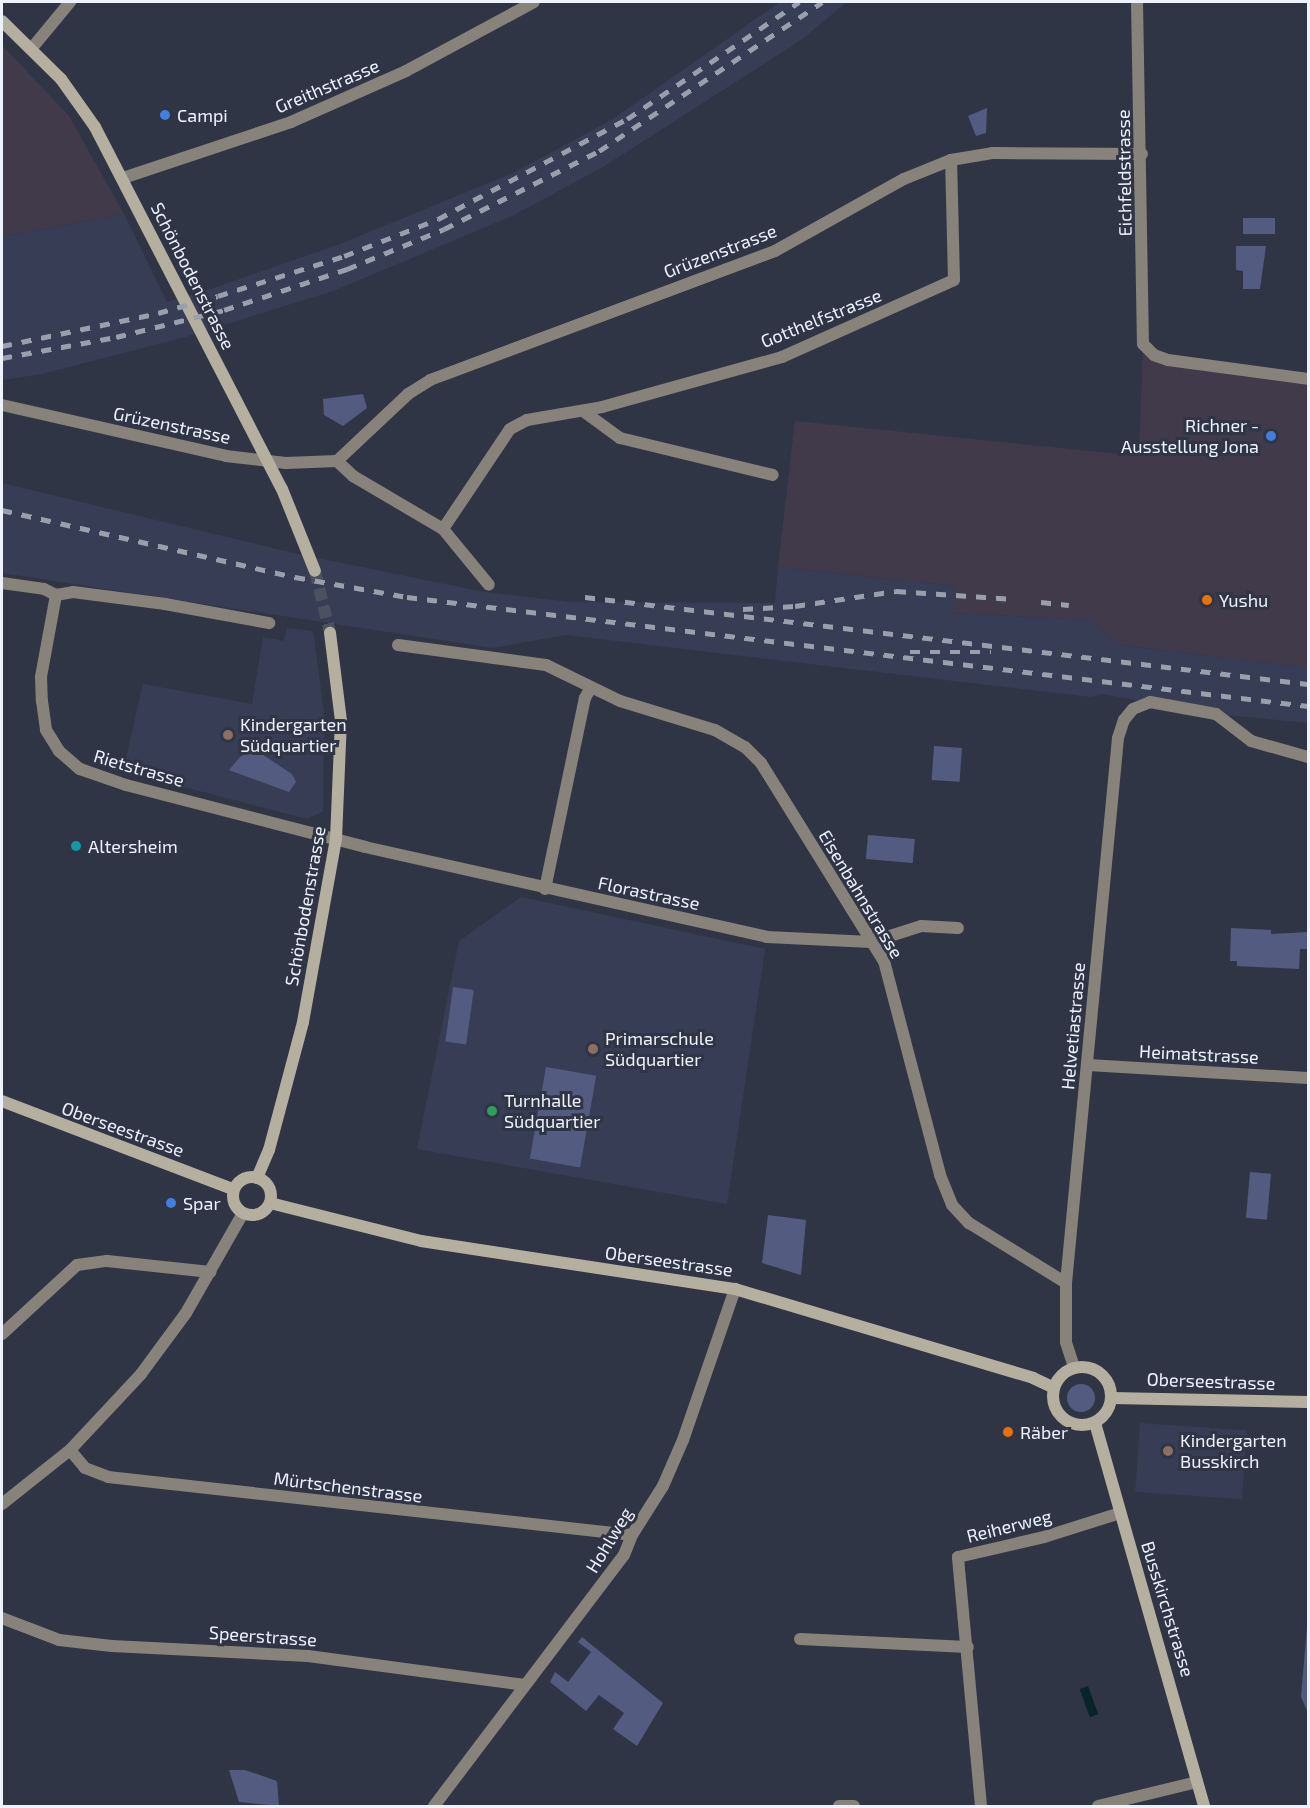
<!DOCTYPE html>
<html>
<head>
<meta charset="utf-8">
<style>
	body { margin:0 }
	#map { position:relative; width:1310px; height:1808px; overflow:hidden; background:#303546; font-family:"Exo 2",sans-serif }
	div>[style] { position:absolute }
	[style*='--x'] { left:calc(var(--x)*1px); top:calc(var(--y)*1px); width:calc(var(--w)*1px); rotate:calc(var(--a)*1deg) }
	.industrial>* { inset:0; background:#403a4b }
	.built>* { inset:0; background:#373d55; transform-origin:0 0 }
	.green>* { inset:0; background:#535c80; transform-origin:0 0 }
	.round { border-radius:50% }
	.water>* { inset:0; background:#072428; transform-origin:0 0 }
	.secondary-tunnel>* { height:12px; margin-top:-6px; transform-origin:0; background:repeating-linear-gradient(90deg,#4c5161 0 12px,transparent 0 18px) }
	.street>* { height:12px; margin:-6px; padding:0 6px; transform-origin:6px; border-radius:6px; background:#87837a }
	.secondary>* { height:12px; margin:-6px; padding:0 6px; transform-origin:6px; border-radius:6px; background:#b5afa0 }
	.secondary>.ring { margin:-6px; padding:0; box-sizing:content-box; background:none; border:12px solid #b5afa0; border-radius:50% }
	.rail>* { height:4.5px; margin-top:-2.25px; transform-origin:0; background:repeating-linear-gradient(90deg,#9a9fac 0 10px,transparent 0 20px) }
	.dots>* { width:16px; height:16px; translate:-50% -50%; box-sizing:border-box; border:3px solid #303546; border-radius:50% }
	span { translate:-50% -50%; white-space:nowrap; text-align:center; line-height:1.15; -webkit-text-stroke:6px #303546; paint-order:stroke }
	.street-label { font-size:18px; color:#eef2fd }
	.poi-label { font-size:18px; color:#eef2fd }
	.left { translate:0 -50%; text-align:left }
	.right { translate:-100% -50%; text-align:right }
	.frame { position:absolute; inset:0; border:3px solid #eef2fd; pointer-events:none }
</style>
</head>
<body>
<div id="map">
	<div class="industrial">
		<i style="clip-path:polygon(2px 45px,69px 116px,124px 214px,2px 237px)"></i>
		<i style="clip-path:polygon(1143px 344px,1154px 355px,1308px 379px,1308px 668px,1120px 645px,1090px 620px,951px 613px,954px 586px,778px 567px,795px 421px,1139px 456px)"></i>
	</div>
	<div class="built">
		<i style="clip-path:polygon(780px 2px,847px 2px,801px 40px,603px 167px,512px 216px,333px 291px,185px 337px,42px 374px,2px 380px,2px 237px,124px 214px,167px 302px,205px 291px,340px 244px,513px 173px,613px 119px)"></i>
		<i style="clip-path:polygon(2px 483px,293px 553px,484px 592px,571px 602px,775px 603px,778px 567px,954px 586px,952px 613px,1090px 620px,1120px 645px,1308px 668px,1308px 723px,1216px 714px,1102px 694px,1091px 697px,566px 635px,492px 648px,2px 573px)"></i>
		<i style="clip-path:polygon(287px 628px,313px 631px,324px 712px,323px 811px,307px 819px,123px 771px,143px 684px,252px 704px,263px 637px,284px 641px)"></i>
		<i style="clip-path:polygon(521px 897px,765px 949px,727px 1204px,417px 1149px,459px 941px)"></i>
		<i style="left:1140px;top:1423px;width:107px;height:69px;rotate:4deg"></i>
	</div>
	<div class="green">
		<i style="clip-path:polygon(987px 108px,986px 133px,976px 136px,968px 116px)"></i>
		<i style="left:1243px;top:218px;width:32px;height:16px"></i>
		<i style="clip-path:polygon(1236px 246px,1266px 246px,1260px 289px,1243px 289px,1243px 271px,1236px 270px)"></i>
		<i style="clip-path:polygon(363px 394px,367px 408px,343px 426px,324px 415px,323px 399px)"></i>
		<i style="left:934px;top:746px;width:28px;height:34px;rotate:4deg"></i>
		<i style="clip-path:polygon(254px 749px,292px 774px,296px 782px,289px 792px,229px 770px,240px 757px)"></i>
		<i style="left:868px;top:835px;width:47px;height:24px;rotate:5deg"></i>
		<i style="clip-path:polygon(1231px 928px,1271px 930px,1271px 934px,1308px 932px,1308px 949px,1300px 949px,1299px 969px,1237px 966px,1237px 961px,1230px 961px)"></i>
		<i style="left:453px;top:987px;width:21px;height:55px;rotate:8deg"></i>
		<i style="left:546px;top:1067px;width:51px;height:93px;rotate:10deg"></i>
		<i style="left:1250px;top:1172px;width:21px;height:46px;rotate:5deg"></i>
		<i style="clip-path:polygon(768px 1215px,806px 1220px,801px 1275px,762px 1263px)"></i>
		<i class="round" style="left:1067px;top:1384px;width:28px;height:28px"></i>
		<i style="clip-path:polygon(1308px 1615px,1308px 1713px,1301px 1697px)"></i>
		<i style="clip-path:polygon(582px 1637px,663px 1703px,637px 1746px,613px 1729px,624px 1713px,599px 1695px,586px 1711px,550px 1682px,555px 1672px,568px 1682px,591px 1652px,578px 1642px)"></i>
		<i style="clip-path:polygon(229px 1770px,245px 1770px,277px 1781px,279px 1806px,239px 1802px)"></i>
	</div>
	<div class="water">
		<i style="left:1088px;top:1686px;width:30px;height:9px;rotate:70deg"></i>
	</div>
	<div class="secondary-tunnel">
		<i style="--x:315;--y:571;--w:64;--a:76.4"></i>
	</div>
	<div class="street">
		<i style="--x:1137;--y:2;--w:342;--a:89"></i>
		<i style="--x:1143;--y:344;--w:16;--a:45"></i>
		<i style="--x:1154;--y:355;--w:15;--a:20"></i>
		<i style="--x:1168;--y:360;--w:141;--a:7.7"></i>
		<i style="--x:32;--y:48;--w:60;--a:-50.4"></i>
		<i style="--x:123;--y:178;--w:177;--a:-18.4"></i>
		<i style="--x:291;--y:122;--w:126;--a:-23.9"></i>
		<i style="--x:406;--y:71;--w:145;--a:-28.3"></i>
		<i style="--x:2;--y:405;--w:230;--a:12.8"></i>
		<i style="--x:226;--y:456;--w:60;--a:6.7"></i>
		<i style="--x:286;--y:463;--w:51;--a:-2.2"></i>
		<i style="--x:337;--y:461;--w:98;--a:-43.3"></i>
		<i style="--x:408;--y:394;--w:26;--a:-32"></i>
		<i style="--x:430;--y:380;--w:368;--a:-20.5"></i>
		<i style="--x:775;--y:251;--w:148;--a:-29.2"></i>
		<i style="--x:904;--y:179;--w:51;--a:-22"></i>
		<i style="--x:951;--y:160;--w:43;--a:-9.5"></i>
		<i style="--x:993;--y:153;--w:149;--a:0.4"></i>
		<i style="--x:583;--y:411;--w:46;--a:36.1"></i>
		<i style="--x:620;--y:438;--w:157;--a:13.6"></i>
		<i style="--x:337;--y:461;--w:22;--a:43"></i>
		<i style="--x:353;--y:476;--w:104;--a:30.5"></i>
		<i style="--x:443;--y:529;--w:72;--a:50.6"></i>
		<i style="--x:443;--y:529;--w:120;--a:-56.2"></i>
		<i style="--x:510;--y:429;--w:19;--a:-28"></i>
		<i style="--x:527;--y:420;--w:76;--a:-9.8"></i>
		<i style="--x:602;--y:407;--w:187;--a:-15.5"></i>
		<i style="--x:782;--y:357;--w:188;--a:-24.1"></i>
		<i style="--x:954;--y:280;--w:120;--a:-91.4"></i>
		<i style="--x:2;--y:583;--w:42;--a:8.1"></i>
		<i style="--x:44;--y:589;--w:13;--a:27"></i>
		<i style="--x:56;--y:595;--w:17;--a:-10"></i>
		<i style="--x:73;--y:592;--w:93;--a:7.4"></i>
		<i style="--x:165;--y:604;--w:106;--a:10.4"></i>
		<i style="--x:56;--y:595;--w:83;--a:100.4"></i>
		<i style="--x:41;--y:677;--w:24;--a:88"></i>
		<i style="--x:42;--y:701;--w:29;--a:82"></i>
		<i style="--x:46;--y:730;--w:25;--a:58"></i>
		<i style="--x:59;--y:751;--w:28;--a:41"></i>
		<i style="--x:80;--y:769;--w:49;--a:19.2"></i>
		<i style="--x:126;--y:785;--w:247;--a:14.5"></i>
		<i style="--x:365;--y:847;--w:412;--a:12.6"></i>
		<i style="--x:767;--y:937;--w:104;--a:2.8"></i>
		<i style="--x:871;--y:942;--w:52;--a:-17.7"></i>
		<i style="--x:921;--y:926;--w:37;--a:3"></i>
		<i style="--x:398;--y:645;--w:149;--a:7.7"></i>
		<i style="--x:546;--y:665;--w:82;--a:25.9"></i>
		<i style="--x:620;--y:701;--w:99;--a:17"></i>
		<i style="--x:715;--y:730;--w:34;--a:30"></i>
		<i style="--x:745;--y:747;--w:23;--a:45"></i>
		<i style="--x:761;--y:763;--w:233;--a:58.2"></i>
		<i style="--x:884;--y:961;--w:221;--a:75.3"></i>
		<i style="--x:940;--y:1175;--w:32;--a:68"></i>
		<i style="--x:952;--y:1205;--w:25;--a:47"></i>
		<i style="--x:969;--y:1223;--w:114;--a:31.7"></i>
		<i style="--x:545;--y:889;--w:195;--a:-78.2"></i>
		<i style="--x:585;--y:698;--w:10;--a:-61"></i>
		<i style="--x:1088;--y:1065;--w:220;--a:3.4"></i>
		<i style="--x:2;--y:1334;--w:102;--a:-42.6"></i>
		<i style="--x:77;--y:1265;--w:30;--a:-8"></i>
		<i style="--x:107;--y:1261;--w:104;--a:6.1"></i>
		<i style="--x:1074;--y:1367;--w:26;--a:-108"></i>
		<i style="--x:1066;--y:1342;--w:59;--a:-90"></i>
		<i style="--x:1066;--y:1283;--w:547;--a:-84.55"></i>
		<i style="--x:1118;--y:738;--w:19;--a:-72"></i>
		<i style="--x:1124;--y:720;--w:14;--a:-51"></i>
		<i style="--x:1133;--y:709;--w:18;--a:-22"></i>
		<i style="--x:1150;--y:702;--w:67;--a:10.3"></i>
		<i style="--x:1216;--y:714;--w:44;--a:37.6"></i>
		<i style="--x:1251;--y:741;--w:59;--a:15.7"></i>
		<i style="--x:70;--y:1450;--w:23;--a:50"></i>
		<i style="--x:85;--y:1468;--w:25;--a:21"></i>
		<i style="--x:108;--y:1477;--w:527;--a:6.32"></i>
		<i style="--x:2;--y:1504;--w:87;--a:-38.5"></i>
		<i style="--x:70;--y:1450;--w:104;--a:-46.9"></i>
		<i style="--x:141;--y:1374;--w:76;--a:-53.6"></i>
		<i style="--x:186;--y:1313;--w:115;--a:-60.3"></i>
		<i style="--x:2;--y:1618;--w:61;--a:21.1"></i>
		<i style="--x:59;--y:1640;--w:53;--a:6.5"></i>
		<i style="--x:112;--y:1646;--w:196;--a:2.9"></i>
		<i style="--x:308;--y:1656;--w:219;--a:7.6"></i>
		<i style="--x:800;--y:1639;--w:168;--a:2.7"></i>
		<i style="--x:434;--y:1806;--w:315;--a:-52.9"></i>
		<i style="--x:624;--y:1555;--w:22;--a:-68"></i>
		<i style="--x:632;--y:1535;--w:58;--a:-57.7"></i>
		<i style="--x:663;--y:1486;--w:50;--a:-66.5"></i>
		<i style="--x:683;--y:1440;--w:160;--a:-71"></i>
		<i style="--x:839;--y:1806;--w:15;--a:0"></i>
		<i style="--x:981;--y:1806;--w:250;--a:-95.3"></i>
		<i style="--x:958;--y:1557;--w:88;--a:-13.1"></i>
		<i style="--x:1044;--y:1537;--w:80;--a:-17.5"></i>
		<i style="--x:1098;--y:1806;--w:102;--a:-13.6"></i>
	</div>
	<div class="secondary">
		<i style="--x:2;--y:21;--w:83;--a:44.5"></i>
		<i style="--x:61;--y:79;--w:59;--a:54.7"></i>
		<i style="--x:95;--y:127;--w:407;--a:62.7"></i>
		<i style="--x:282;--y:489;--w:88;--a:68.1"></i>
		<i style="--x:2;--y:1101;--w:247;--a:20.9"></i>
		<i class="ring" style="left:233px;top:1177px;width:26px;height:26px"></i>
		<i style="--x:257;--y:1178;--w:30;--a:-67"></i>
		<i style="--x:269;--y:1150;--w:132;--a:-75.1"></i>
		<i style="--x:303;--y:1022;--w:186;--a:-79.8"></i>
		<i style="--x:336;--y:839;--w:118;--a:-87.6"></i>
		<i style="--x:341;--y:721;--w:89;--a:-97.1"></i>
		<i style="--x:270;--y:1203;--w:156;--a:14.1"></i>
		<i style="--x:421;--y:1241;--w:318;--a:8.7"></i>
		<i style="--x:735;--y:1289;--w:311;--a:16.6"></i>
		<i style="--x:1033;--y:1378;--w:23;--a:25"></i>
		<i class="ring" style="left:1053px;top:1367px;width:46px;height:46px"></i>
		<i style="--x:1112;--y:1398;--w:196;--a:1.2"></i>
		<i style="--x:1095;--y:1423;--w:398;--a:74.1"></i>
	</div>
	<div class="rail">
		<i style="--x:2;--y:346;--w:159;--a:-11.9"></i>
		<i style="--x:158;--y:313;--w:62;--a:-15.8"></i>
		<i style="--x:218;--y:296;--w:132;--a:-17.6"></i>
		<i style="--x:344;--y:256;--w:101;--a:-21.5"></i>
		<i style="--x:438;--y:219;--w:214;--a:-27.9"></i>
		<i style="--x:627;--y:119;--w:208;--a:-34.2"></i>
		<i style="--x:2;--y:358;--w:116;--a:-10.4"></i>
		<i style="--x:116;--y:337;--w:111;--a:-14"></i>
		<i style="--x:224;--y:310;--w:130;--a:-18.4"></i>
		<i style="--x:347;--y:269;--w:105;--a:-22.4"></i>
		<i style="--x:444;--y:229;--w:174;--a:-26.7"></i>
		<i style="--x:599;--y:151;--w:268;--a:-33.7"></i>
		<i style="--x:2;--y:510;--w:301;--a:12.9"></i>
		<i style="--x:295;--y:577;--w:114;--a:10.1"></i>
		<i style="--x:407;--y:597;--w:908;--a:6.9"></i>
		<i style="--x:585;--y:597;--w:728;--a:6.86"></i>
		<i style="--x:1041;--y:602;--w:28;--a:6"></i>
		<i style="--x:743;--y:609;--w:52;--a:-3.3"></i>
		<i style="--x:795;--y:606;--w:102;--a:-8.4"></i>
		<i style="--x:896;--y:591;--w:118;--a:3.9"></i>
		<i style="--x:910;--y:652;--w:81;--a:0"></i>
	</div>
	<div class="dots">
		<i style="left:165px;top:115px;background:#3f7fe0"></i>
		<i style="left:1271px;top:436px;background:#3f7fe0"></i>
		<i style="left:1207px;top:600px;background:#e8710a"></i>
		<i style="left:228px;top:735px;background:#8d6e63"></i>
		<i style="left:76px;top:846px;background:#0f9aa8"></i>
		<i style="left:593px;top:1049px;background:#8d6e63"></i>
		<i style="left:492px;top:1111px;background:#2e9e5b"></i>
		<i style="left:171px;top:1203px;background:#3f7fe0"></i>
		<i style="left:1008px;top:1432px;background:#e8710a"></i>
		<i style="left:1168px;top:1451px;background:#8d6e63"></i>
	</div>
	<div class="street-label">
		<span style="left:327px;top:86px;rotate:-23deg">Greithstrasse</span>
		<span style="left:1124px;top:173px;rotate:-91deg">Eichfeldstrasse</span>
		<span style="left:720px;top:251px;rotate:-21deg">Grüzenstrasse</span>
		<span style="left:193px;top:276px;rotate:63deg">Schönbodenstrasse</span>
		<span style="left:821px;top:318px;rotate:-22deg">Gotthelfstrasse</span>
		<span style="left:172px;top:425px;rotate:12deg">Grüzenstrasse</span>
		<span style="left:139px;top:768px;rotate:16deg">Rietstrasse</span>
		<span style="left:649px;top:893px;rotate:12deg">Florastrasse</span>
		<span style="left:861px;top:894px;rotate:59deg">Eisenbahnstrasse</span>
		<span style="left:305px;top:906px;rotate:-80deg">Schönbodenstrasse</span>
		<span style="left:1073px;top:1026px;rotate:-85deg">Helvetiastrasse</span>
		<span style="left:1199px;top:1054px;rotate:3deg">Heimatstrasse</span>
		<span style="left:123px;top:1129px;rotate:20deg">Oberseestrasse</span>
		<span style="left:669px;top:1261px;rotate:8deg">Oberseestrasse</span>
		<span style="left:1211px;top:1381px;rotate:2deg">Oberseestrasse</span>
		<span style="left:348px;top:1487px;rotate:7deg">Mürtschenstrasse</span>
		<span style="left:1009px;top:1526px;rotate:-14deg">Reiherweg</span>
		<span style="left:609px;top:1540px;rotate:-59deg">Hohlweg</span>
		<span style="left:1168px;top:1609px;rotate:73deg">Busskirchstrasse</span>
		<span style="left:263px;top:1636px;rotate:4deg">Speerstrasse</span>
	</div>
	<div class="poi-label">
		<span class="left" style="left:177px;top:115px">Campi</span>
		<span class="right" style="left:1259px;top:436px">Richner -<br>Ausstellung Jona</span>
		<span class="left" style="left:1219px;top:600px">Yushu</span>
		<span class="left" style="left:240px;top:735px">Kindergarten<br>Südquartier</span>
		<span class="left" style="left:88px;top:846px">Altersheim</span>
		<span class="left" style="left:605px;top:1049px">Primarschule<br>Südquartier</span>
		<span class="left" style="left:504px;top:1111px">Turnhalle<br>Südquartier</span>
		<span class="left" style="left:183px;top:1203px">Spar</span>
		<span class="left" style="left:1020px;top:1432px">Räber</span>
		<span class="left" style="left:1180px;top:1451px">Kindergarten<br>Busskirch</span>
	</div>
	<div class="frame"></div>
</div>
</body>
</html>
